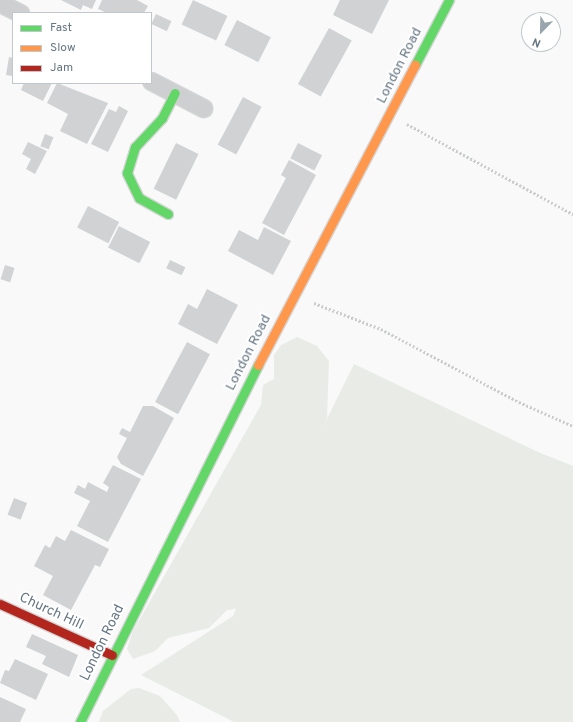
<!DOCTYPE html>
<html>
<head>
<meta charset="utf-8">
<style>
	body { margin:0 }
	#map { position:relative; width:573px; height:722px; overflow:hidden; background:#f9f9f9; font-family:Overpass,sans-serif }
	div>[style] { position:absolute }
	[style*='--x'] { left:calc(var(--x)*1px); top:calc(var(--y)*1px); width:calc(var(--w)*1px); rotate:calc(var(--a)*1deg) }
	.green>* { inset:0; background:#e8ebe6 }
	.building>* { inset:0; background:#d0d2d3; transform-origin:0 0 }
	.path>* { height:2.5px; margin-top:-1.25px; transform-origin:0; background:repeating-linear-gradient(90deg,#cbcccd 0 2px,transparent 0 4px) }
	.roads { filter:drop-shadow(1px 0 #d5d6d7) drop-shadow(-1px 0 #d5d6d7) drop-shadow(0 1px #d5d6d7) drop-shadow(0 -1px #d5d6d7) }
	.street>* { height:17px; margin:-8.5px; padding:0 8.5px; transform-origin:8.5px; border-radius:8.5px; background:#cecfd0 }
	.fast>* { height:9px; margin:-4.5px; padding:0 4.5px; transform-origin:4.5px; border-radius:4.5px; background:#63d668 }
	.slow>* { height:9px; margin:-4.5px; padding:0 4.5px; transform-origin:4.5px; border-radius:4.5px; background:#ff974d }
	.jam>* { height:9px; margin:-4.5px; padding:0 4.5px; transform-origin:4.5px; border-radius:4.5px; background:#b3261e }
	span { translate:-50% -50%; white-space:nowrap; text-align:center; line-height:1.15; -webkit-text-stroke:4px #fff; paint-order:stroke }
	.street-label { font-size:14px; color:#657683 }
	.legend { position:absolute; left:12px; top:12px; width:140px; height:72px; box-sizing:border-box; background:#fff; border:1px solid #c1c8cd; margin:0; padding:5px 7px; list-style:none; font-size:12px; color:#657683 }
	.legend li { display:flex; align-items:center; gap:8px; height:20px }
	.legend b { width:20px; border:1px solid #c1c8cd }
	.north { position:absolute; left:521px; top:12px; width:40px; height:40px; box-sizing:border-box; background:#fff; border:1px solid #c1c8cd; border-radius:50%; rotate:203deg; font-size:11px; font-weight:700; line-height:16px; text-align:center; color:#657683 }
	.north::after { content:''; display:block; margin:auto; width:14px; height:18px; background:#99a4ac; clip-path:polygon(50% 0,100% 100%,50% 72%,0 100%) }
</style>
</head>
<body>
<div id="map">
	<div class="green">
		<i style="clip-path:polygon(297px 337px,317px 346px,329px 361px,327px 418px,321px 431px,354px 364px,538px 452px,573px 466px,573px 722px,234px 722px,141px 675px,233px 616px,236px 609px,227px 610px,209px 628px,168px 638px,155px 651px,133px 659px,127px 649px,133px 631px,261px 405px,263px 385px,274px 379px,274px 355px,281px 345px)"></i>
		<i style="clip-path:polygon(139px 688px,160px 696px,177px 715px,180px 722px,99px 722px,103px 711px,131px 689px)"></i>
	</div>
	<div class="building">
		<i style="clip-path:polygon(61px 0,96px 0,92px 9px,83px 5px,81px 10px)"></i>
		<i style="clip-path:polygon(102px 0,137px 0,148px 6px,144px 13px,107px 13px,98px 9px)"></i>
		<i style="left:193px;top:0;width:38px;height:27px;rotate:25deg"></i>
		<i style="clip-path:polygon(340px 0,389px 0,372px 34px,333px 15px)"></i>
		<i style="left:156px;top:14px;width:17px;height:11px;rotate:25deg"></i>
		<i style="left:237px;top:20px;width:38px;height:28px;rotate:27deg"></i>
		<i style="left:329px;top:28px;width:26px;height:64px;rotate:29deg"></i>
		<i style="clip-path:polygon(9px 57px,13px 58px,13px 76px,6px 75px)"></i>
		<i style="clip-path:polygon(24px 83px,52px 83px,43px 101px,21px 90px)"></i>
		<i style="clip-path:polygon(57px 83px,108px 103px,87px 144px,60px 131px,68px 114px,47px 103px)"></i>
		<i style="left:243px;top:97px;width:21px;height:54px;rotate:28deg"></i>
		<i style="clip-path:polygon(119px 106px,128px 111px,108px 152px,91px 144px,109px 109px,116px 112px)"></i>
		<i style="left:45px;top:134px;width:9px;height:13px;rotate:21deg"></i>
		<i style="clip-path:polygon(28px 142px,47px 151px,35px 174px,26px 169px,31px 159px,22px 154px)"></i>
		<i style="left:176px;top:143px;width:25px;height:51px;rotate:26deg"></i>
		<i style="left:298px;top:143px;width:27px;height:17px;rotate:27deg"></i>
		<i style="clip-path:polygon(289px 160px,316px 175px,284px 235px,262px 223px,286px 178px,281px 175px)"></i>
		<i style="left:88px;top:206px;width:35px;height:24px;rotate:27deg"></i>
		<i style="left:119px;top:226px;width:35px;height:24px;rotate:27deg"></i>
		<i style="clip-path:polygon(264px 227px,291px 241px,273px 275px,228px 251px,239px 230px,258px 240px)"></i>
		<i style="left:170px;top:260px;width:17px;height:9px;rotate:25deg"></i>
		<i style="left:5px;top:265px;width:10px;height:15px;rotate:17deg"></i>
		<i style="clip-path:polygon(207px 289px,238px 305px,217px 344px,178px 324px,188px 304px,197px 309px)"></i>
		<i style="left:187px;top:342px;width:26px;height:68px;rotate:28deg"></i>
		<i style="clip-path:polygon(143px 406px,153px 406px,174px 418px,143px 476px,121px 464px,117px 457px,127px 438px,119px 434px,122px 428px,130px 432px)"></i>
		<i style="clip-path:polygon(113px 465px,141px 479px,108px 542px,77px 526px,90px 501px,74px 493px,78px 485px,85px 489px,88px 482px,107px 492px,109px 487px,103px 483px)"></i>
		<i style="left:14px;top:498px;width:14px;height:18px;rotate:21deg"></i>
		<i style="clip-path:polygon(71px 530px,109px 549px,100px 567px,95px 565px,71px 610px,43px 595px,53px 576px,34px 566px,45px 545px,50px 548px,56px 536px,65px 541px)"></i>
		<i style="clip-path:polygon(32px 634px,78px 655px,69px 677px,42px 664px,46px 656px,26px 647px)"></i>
		<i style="clip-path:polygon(15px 659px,48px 674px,36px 700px,0 683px,5px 670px,9px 671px)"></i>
		<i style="clip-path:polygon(0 697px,26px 709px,20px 722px,0 722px)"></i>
	</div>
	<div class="path">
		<i style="--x:407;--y:124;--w:189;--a:28.5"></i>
		<i style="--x:314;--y:303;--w:72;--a:21.2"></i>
		<i style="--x:381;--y:329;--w:156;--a:27.9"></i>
		<i style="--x:519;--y:402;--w:59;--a:24"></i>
	</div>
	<div class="roads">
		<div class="street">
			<i style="--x:4;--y:5;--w:18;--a:27"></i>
			<i style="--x:151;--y:81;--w:59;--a:27.4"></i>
		</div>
		<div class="fast">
			<i style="--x:415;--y:65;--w:73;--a:-62.4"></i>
			<i style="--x:168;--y:214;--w:33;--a:-151"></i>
			<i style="--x:139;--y:198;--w:28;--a:-116"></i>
			<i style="--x:127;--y:173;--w:27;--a:-73"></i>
			<i style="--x:135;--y:147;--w:40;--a:-47"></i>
			<i style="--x:162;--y:118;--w:28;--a:-63"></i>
			<i style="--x:80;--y:722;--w:399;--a:-63.5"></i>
		</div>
		<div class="slow">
			<i style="--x:258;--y:365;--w:339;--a:-62.4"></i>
		</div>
		<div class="jam">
			<i style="--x:0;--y:604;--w:123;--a:24.5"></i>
		</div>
	</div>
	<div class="street-label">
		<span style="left:400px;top:66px;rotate:-63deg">London Road</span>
		<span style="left:249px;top:353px;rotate:-63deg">London Road</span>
		<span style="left:51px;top:612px;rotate:25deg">Church Hill</span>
		<span style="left:103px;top:643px;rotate:-64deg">London Road</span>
	</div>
	<ul class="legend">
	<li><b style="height:5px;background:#63d668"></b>Fast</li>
	<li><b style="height:5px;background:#ff974d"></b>Slow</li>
	<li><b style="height:5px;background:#b3261e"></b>Jam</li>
	</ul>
	<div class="north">N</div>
</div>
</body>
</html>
